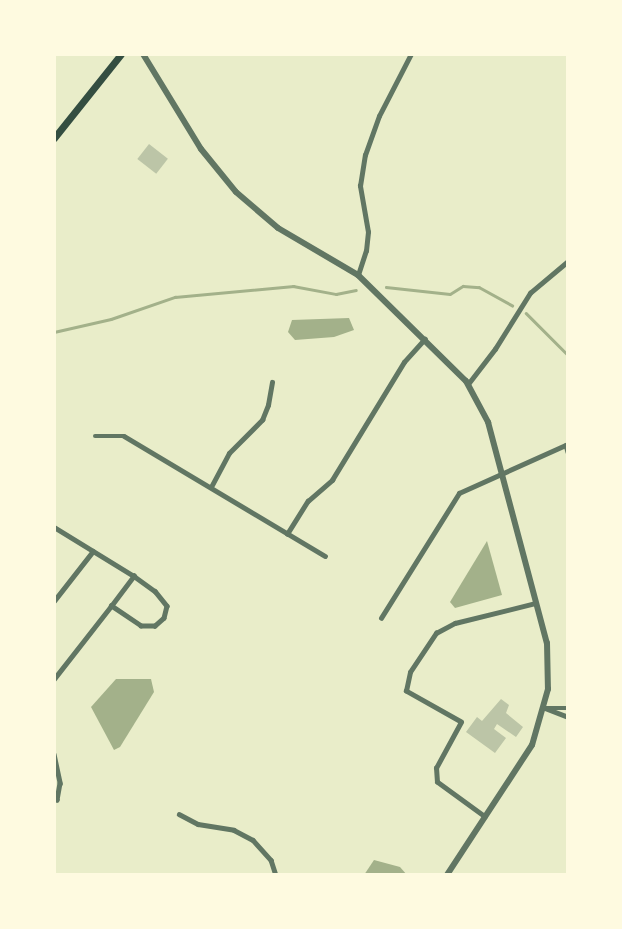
<!DOCTYPE html>
<html>
<head>
<meta charset="utf-8">
<style>
	body { margin:0 }
	#map { position:relative; width:622px; height:929px; overflow:hidden; background:#e9edc9; font-family:Roboto,sans-serif }
	div>[style] { position:absolute }
	[style*='--x'] { left:calc(var(--x)*1px); top:calc(var(--y)*1px); width:calc(var(--w)*1px); rotate:calc(var(--a)*1deg) }
	.water>* { inset:0; background:#a3b18a }
	.stream>* { height:2.5px; margin:-1.25px; padding:0 1.25px; transform-origin:1.25px; border-radius:1.25px; background:#a3b18a }
	.building>* { inset:0; background:#bcc5a7; transform-origin:0 0 }
	.minor>* { height:4.5px; margin:-2.25px; padding:0 2.25px; transform-origin:2.25px; border-radius:2.25px; background:#617663 }
	.tertiary>* { height:6px; margin:-3px; padding:0 3px; transform-origin:3px; border-radius:3px; background:#617663 }
	.primary>* { height:7px; margin:-3.5px; padding:0 3.5px; transform-origin:3.5px; border-radius:3.5px; background:#344e41 }
	span { translate:-50% -50%; white-space:nowrap; text-align:center; line-height:1.15; -webkit-text-stroke:5px #fefae0; paint-order:stroke }
	.frame { position:absolute; inset:0; border:56px solid #fefae0; pointer-events:none }
</style>
</head>
<body>
<div id="map">
	<div class="water">
		<i style="clip-path:polygon(349px 318px,354px 330px,334px 337px,295px 340px,288px 332px,292px 320px)"></i>
		<i style="clip-path:polygon(487px 541px,502px 595px,455px 608px,450px 602px)"></i>
		<i style="clip-path:polygon(116px 679px,151px 679px,154px 692px,120px 747px,114px 750px,91px 707px)"></i>
		<i style="clip-path:polygon(374px 860px,400px 867px,407px 875px,364px 875px)"></i>
	</div>
	<div class="stream">
		<i style="--x:386;--y:287;--w:64;--a:6.2"></i>
		<i style="--x:450;--y:294;--w:15;--a:-32"></i>
		<i style="--x:463;--y:286;--w:16;--a:4"></i>
		<i style="--x:479;--y:287;--w:38;--a:29"></i>
		<i style="--x:526;--y:313;--w:59;--a:45"></i>
		<i style="--x:54;--y:332;--w:58;--a:-12.8"></i>
		<i style="--x:111;--y:319;--w:68;--a:-19"></i>
		<i style="--x:175;--y:297;--w:119;--a:-5.3"></i>
		<i style="--x:293;--y:286;--w:44;--a:10.5"></i>
		<i style="--x:336;--y:294;--w:20;--a:-11"></i>
	</div>
	<div class="building">
		<i style="left:149px;top:144px;width:24px;height:19px;rotate:38deg"></i>
		<i style="clip-path:polygon(501px 699px,509px 705px,506px 713px,523px 727px,516px 737px,497px 724px,494px 729px,506px 738px,495px 753px,466px 732px,477px 717px,482px 721px)"></i>
	</div>
	<div class="minor">
		<i style="--x:358;--y:275;--w:25;--a:-72"></i>
		<i style="--x:366;--y:251;--w:19;--a:-84"></i>
		<i style="--x:368;--y:232;--w:47;--a:-99.9"></i>
		<i style="--x:360;--y:186;--w:31;--a:-81"></i>
		<i style="--x:365;--y:155;--w:41;--a:-70.3"></i>
		<i style="--x:379;--y:116;--w:70;--a:-62.7"></i>
		<i style="--x:468;--y:384;--w:44;--a:-52.4"></i>
		<i style="--x:495;--y:349;--w:66;--a:-58"></i>
		<i style="--x:530;--y:293;--w:48;--a:-40"></i>
		<i style="--x:95;--y:436;--w:29;--a:0"></i>
		<i style="--x:124;--y:436;--w:234;--a:30.8"></i>
		<i style="--x:566;--y:445;--w:7;--a:74"></i>
		<i style="--x:211;--y:487;--w:38;--a:-62"></i>
		<i style="--x:229;--y:453;--w:47;--a:-45"></i>
		<i style="--x:262;--y:420;--w:16;--a:-68"></i>
		<i style="--x:268;--y:405;--w:23;--a:-80"></i>
		<i style="--x:54;--y:527;--w:94;--a:31.5"></i>
		<i style="--x:287;--y:534;--w:39;--a:-58"></i>
		<i style="--x:308;--y:501;--w:32;--a:-41"></i>
		<i style="--x:332;--y:480;--w:138;--a:-58.6"></i>
		<i style="--x:404;--y:362;--w:31;--a:-48"></i>
		<i style="--x:54;--y:601;--w:63;--a:-52"></i>
		<i style="--x:381;--y:618;--w:147;--a:-58"></i>
		<i style="--x:459;--y:493;--w:120;--a:-24.2"></i>
		<i style="--x:54;--y:679;--w:93;--a:-52"></i>
		<i style="--x:111;--y:606;--w:38;--a:-53"></i>
		<i style="--x:134;--y:576;--w:26;--a:36"></i>
		<i style="--x:155;--y:591;--w:19;--a:51"></i>
		<i style="--x:167;--y:606;--w:12;--a:104"></i>
		<i style="--x:164;--y:618;--w:12;--a:138"></i>
		<i style="--x:155;--y:626;--w:14;--a:180"></i>
		<i style="--x:141;--y:626;--w:36;--a:-146"></i>
		<i style="--x:545;--y:708;--w:25;--a:21"></i>
		<i style="--x:545;--y:708;--w:23;--a:0"></i>
		<i style="--x:54;--y:754;--w:30;--a:78"></i>
		<i style="--x:60;--y:783;--w:17;--a:100"></i>
		<i style="--x:57;--y:800;--w:4;--a:-146"></i>
		<i style="--x:179;--y:814;--w:21;--a:28"></i>
		<i style="--x:198;--y:824;--w:36;--a:9"></i>
		<i style="--x:234;--y:830;--w:21;--a:28"></i>
		<i style="--x:253;--y:840;--w:27;--a:48"></i>
		<i style="--x:271;--y:860;--w:16;--a:72"></i>
		<i style="--x:485;--y:817;--w:59;--a:-143.9"></i>
		<i style="--x:437;--y:782;--w:14;--a:-94"></i>
		<i style="--x:436;--y:768;--w:52;--a:-61.5"></i>
		<i style="--x:461;--y:722;--w:63;--a:-150.6"></i>
		<i style="--x:406;--y:691;--w:19;--a:-78"></i>
		<i style="--x:410;--y:672;--w:47;--a:-56.3"></i>
		<i style="--x:436;--y:633;--w:21;--a:-28"></i>
		<i style="--x:455;--y:623;--w:83;--a:-13.9"></i>
	</div>
	<div class="tertiary">
		<i style="--x:143;--y:54;--w:111;--a:58.6"></i>
		<i style="--x:201;--y:149;--w:55;--a:50.9"></i>
		<i style="--x:236;--y:192;--w:55;--a:40.6"></i>
		<i style="--x:278;--y:228;--w:93;--a:30.4"></i>
		<i style="--x:358;--y:275;--w:151;--a:44.5"></i>
		<i style="--x:466;--y:381;--w:47;--a:61.8"></i>
		<i style="--x:488;--y:422;--w:229;--a:75.1"></i>
		<i style="--x:547;--y:643;--w:46;--a:88.8"></i>
		<i style="--x:548;--y:689;--w:58;--a:105.9"></i>
		<i style="--x:532;--y:745;--w:155;--a:123.2"></i>
	</div>
	<div class="primary">
		<i style="--x:54;--y:138;--w:107;--a:-51.4"></i>
	</div>
	<div class="frame"></div>
</div>
</body>
</html>
